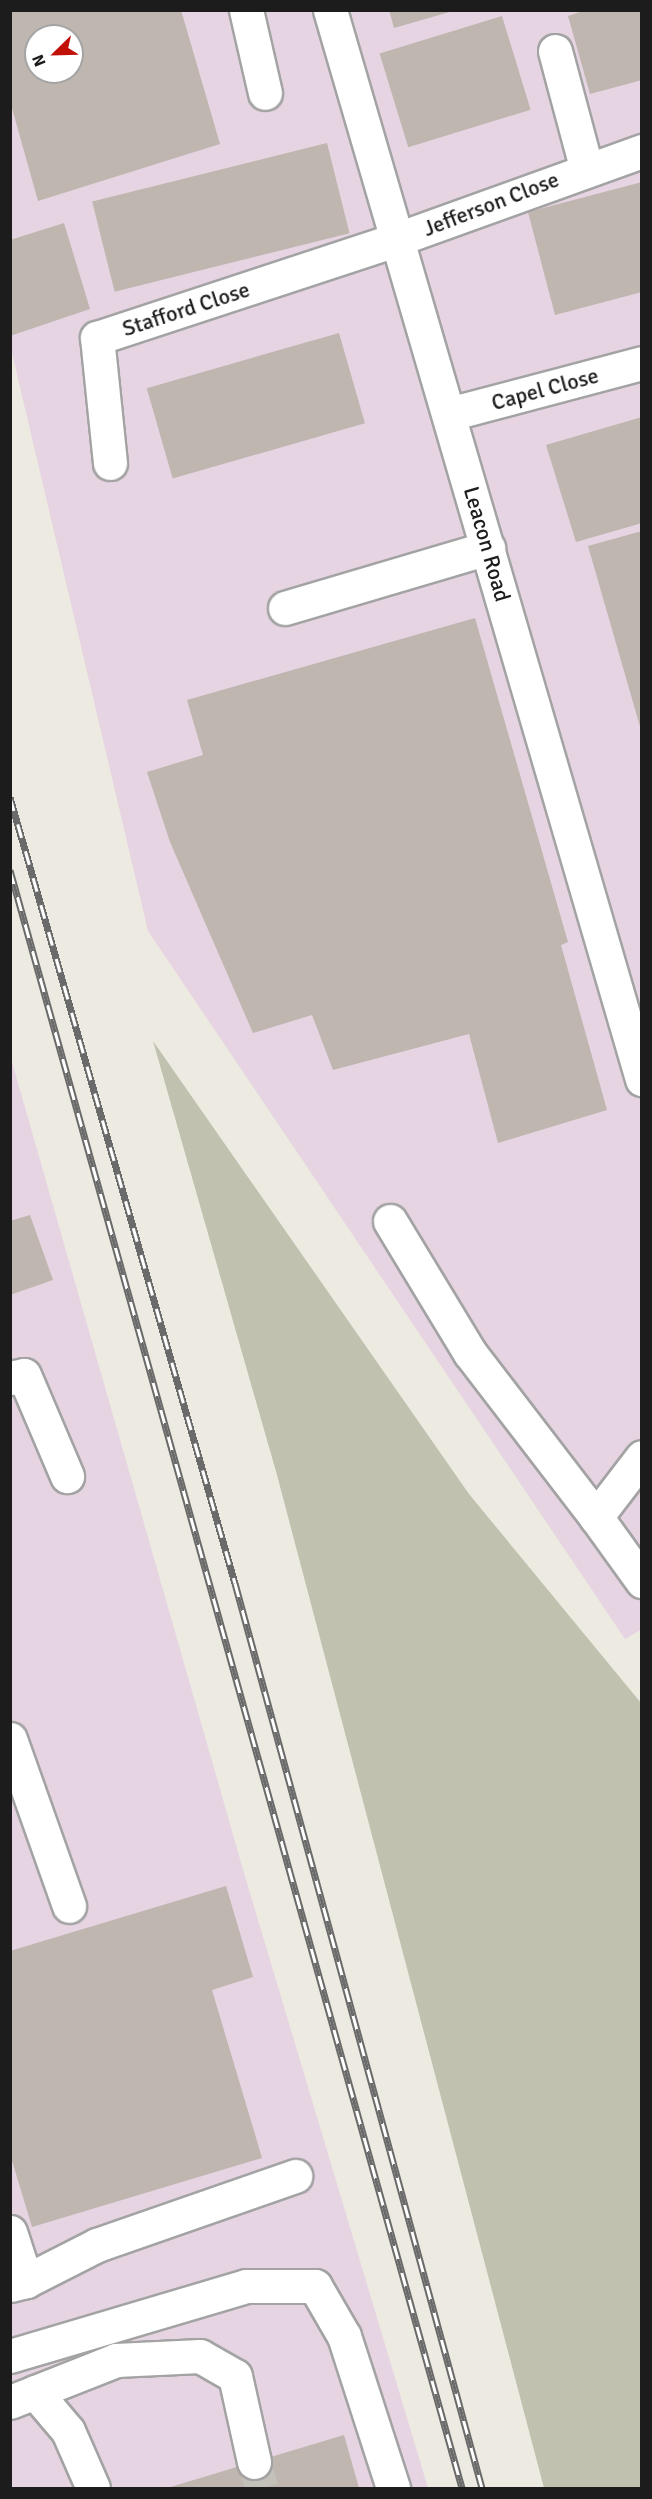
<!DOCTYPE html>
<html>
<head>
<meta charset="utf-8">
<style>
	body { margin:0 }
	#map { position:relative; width:652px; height:2499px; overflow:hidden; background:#edeae2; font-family:Signika,sans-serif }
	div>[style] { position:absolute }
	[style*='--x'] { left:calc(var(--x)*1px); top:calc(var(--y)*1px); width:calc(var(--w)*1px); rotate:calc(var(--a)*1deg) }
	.industrial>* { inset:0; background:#e6d4e2 }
	.construction>* { inset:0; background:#c0c1ae }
	.building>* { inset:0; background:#beb6af; transform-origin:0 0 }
	.minor-tunnel>* { height:33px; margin-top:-16.5px; transform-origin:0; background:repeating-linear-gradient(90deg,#c3c1ba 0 33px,transparent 0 49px) }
	.roads { filter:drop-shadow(2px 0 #a3a3a3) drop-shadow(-2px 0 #a3a3a3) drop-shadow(0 2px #a3a3a3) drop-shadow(0 -2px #a3a3a3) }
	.minor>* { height:33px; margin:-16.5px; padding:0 16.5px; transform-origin:16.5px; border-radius:16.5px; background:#fff }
	.rail>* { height:7px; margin-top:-3.5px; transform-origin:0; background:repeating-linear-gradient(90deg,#fff 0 14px,#6a6a6a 0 28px); box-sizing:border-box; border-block:2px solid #6a6a6a }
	span { translate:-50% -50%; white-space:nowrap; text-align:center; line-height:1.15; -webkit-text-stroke:4.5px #fff; paint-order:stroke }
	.street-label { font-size:22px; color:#1c1c1c }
	.frame { position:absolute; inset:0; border:12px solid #1c1c1c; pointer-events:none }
	.north { position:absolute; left:24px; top:24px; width:60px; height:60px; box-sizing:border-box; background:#fff; border:2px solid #a4a4a4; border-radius:50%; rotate:247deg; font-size:16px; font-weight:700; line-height:24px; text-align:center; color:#1c1c1c }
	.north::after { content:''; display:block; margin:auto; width:21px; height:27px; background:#c11007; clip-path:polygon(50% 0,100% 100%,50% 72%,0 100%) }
</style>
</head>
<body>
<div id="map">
	<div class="industrial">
		<i style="clip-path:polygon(evenodd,10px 11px,641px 11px,642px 1629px,625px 1639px,148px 931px,11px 349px,10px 11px,36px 36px,72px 36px,72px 72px,36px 72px,36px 36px)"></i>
		<i style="clip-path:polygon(10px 1055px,244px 1873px,428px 2488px,11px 2488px)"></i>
	</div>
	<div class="construction">
		<i style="clip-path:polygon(153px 1041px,469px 1494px,641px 1703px,641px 2488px,544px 2488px,277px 1475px)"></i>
	</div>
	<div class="building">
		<i style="clip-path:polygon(evenodd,10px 10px,181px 10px,220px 144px,38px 201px,10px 101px,10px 10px,36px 36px,72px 36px,72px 72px,36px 72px,36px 36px)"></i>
		<i style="clip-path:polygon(389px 10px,453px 10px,453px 11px,394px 28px)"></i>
		<i style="clip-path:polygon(586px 10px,642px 10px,642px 80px,590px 94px,568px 16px)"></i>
		<i style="left:502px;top:16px;width:98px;height:128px;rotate:73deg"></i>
		<i style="left:327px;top:143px;width:93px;height:242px;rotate:76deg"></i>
		<i style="clip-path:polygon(642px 182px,642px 292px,555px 315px,528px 212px)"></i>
		<i style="clip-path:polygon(64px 223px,90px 309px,10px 336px,10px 240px)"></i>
		<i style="left:339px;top:333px;width:94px;height:200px;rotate:74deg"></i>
		<i style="clip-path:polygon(642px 417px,642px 523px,576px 542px,546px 445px)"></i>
		<i style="clip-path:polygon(642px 531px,642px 730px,641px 730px,588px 546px)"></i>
		<i style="clip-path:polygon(475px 618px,568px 942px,561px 945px,607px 1110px,498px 1143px,469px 1034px,333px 1070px,312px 1015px,253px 1033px,170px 842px,147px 772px,203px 755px,187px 700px)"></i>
		<i style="clip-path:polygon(30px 1215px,53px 1280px,10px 1295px,10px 1221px)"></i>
		<i style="clip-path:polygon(226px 1886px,253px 1977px,212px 1990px,262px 2158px,32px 2227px,10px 2154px,10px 1951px)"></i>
		<i style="clip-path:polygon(344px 2435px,359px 2488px,167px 2488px)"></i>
	</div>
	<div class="minor-tunnel">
		<i style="--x:254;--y:2462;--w:27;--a:73"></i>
	</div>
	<div class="roads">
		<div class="minor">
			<i style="--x:246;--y:10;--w:85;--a:77.1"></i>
			<i style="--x:330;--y:10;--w:1114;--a:73.73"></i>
			<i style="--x:555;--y:51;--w:120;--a:75"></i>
			<i style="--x:449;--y:414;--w:200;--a:-14.8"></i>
			<i style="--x:110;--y:463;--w:126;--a:-95.9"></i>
			<i style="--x:97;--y:338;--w:314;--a:-18.2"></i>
			<i style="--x:395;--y:240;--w:263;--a:-19.8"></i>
			<i style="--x:285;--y:608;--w:212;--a:-16.5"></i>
			<i style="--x:390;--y:1221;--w:154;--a:58.8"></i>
			<i style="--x:470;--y:1353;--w:207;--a:52.5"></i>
			<i style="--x:10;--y:1378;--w:14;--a:-12"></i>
			<i style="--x:24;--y:1375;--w:110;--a:66.9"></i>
			<i style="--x:642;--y:1457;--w:76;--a:127.5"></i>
			<i style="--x:596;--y:1517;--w:79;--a:54.3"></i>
			<i style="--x:10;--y:1739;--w:177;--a:70.5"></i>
			<i style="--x:10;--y:2232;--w:52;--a:71.9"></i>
			<i style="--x:26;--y:2281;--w:16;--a:166"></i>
			<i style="--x:26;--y:2281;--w:80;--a:-26.9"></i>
			<i style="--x:97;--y:2245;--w:210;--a:-19.2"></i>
			<i style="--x:10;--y:2356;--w:246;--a:-16.5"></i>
			<i style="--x:246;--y:2286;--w:69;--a:0"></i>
			<i style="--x:315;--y:2286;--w:58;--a:59.9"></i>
			<i style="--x:344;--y:2336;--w:160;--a:72.1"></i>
			<i style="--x:35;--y:2392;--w:51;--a:49.8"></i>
			<i style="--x:68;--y:2431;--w:62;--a:66.3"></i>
			<i style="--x:10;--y:2402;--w:114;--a:-21.6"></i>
			<i style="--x:116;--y:2360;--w:84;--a:-2.7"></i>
			<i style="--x:200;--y:2356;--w:40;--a:29.7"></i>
			<i style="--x:235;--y:2376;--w:88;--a:77.5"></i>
		</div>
	</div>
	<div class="rail">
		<i style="--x:10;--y:797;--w:818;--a:74.03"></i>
		<i style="--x:235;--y:1583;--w:938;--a:74.73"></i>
		<i style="--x:10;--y:870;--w:1680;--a:74.39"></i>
	</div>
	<div class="street-label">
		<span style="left:491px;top:204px;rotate:-21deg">Jefferson Close</span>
		<span style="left:186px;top:309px;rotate:-18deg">Stafford Close</span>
		<span style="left:545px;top:389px;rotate:-15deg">Capel Close</span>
		<span style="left:487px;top:544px;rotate:74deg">Leacon Road</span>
	</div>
	<div class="frame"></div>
	<div class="north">N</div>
</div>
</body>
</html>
